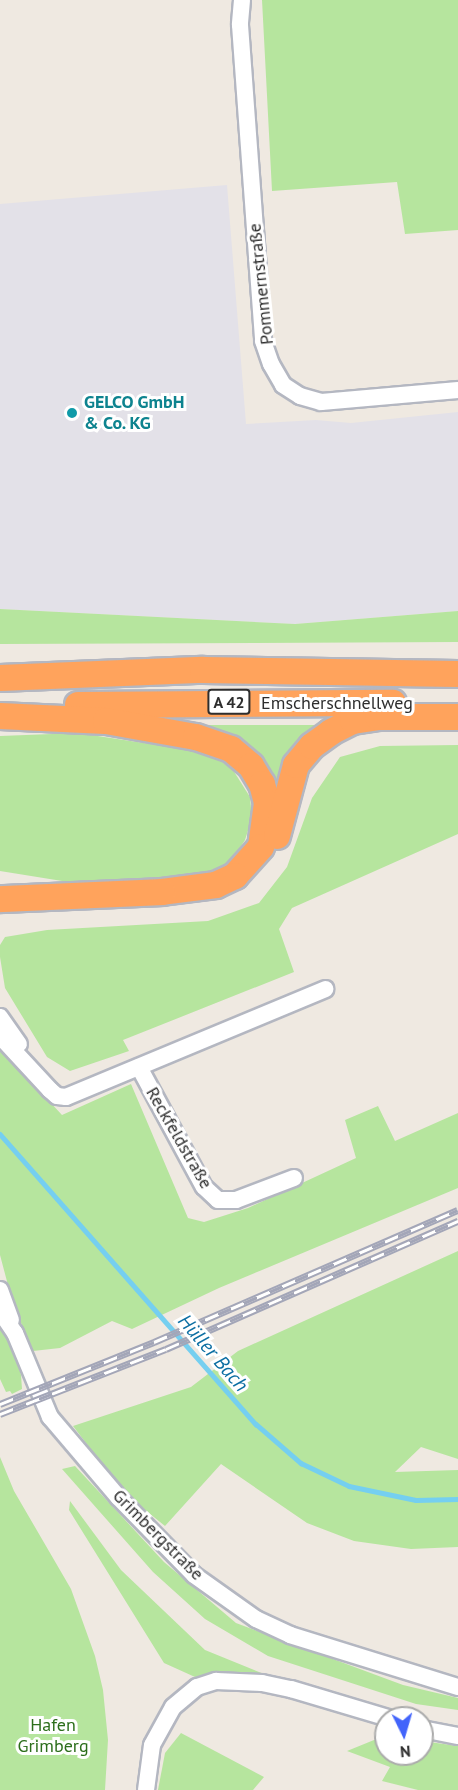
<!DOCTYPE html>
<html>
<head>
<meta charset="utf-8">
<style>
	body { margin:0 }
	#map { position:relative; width:458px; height:1790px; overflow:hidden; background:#efe9e1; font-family:"PT Sans",sans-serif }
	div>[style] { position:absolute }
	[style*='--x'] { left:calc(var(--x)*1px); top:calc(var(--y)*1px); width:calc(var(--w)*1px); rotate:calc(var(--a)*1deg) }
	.industrial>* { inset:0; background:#e3e1e8 }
	.green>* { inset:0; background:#b6e59e }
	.stream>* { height:4.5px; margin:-2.25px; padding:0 2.25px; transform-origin:2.25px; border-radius:2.25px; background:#75cff0 }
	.roads { filter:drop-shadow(2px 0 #b4b7c1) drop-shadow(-2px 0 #b4b7c1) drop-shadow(0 2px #b4b7c1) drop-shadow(0 -2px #b4b7c1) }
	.minor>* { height:16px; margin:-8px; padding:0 8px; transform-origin:8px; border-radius:8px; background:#fff }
	.highway>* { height:26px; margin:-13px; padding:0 13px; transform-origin:13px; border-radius:13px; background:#ffa35c }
	.rail>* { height:7px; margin-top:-3.5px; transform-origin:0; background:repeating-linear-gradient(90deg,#fff 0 14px,#a3a6b8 0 28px); box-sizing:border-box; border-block:2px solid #a3a6b8 }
	.dots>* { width:16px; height:16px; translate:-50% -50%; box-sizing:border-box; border:3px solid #fff; border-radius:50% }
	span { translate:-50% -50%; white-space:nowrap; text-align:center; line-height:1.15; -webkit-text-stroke:6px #fff; paint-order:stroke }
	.shield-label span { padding:2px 4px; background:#fff; border:2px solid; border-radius:4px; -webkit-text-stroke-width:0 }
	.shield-label { font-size:16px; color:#2e2e2e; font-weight:700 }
	.street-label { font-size:18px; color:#2e2e2e }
	.culture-label { font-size:18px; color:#0d838f; font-weight:700 }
	.left { translate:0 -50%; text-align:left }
	.park-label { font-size:18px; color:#2c6e1b }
	.water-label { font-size:20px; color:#0d6fa3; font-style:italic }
	.north { position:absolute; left:374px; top:1706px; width:60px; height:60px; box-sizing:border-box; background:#fff; border:2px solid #ababab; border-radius:50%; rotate:175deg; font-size:16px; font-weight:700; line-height:24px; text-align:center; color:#2e2e2e }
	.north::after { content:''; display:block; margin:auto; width:21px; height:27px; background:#4264fb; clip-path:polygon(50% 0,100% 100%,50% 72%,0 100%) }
</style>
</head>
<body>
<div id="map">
	<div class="industrial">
		<i style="clip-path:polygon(227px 185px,246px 424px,316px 420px,351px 423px,458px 412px,458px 611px,295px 624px,0 609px,0 204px)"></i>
	</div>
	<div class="green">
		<i style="clip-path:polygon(262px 0,458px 0,458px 230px,405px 234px,397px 182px,272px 191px)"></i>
		<i style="clip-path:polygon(0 609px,295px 624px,458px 611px,458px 642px,0 644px)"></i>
		<i style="clip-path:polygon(178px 725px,326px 725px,276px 801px,268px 779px)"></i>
		<i style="clip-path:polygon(78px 733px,183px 749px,217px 758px,233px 770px,250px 797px,252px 818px,245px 840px,230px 863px,194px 877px,87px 885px,0 871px,0 736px)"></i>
		<i style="clip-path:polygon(458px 745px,458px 834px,292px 908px,279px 929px,294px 972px,123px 1040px,129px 1051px,70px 1071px,47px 1057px,5px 988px,0 957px,0 945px,5px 937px,47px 930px,208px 921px,259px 903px,287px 867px,312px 798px,340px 757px,380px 746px)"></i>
		<i style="clip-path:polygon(0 1048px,62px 1115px,131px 1084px,188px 1218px,204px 1222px,248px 1208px,356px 1158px,345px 1120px,378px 1106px,395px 1141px,458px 1113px,458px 1188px,219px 1288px,132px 1329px,112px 1321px,60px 1348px,33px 1351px,13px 1304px,0 1255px)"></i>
		<i style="clip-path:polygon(458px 1251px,458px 1459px,421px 1447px,395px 1472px,458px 1470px,458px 1547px,411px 1549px,354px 1541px,307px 1523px,221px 1464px,165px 1526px,124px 1493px,73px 1426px,191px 1387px,238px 1351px)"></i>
		<i style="clip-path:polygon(0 1322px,16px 1356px,21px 1375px,22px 1389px,12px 1394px,10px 1391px,6px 1392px,0 1379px)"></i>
		<i style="clip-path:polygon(0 1457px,14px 1491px,71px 1589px,95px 1656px,103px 1690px,108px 1740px,105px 1790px,0 1790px)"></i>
		<i style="clip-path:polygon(75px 1466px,164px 1562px,236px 1623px,403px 1685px,458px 1698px,458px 1710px,416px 1704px,268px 1656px,205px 1619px,153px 1572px,62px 1469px)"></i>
		<i style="clip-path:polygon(70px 1501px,121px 1570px,205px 1650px,274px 1678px,228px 1673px,195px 1677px,164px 1663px,69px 1510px)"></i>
		<i style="clip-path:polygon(181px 1733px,264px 1777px,253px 1790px,158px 1790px,165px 1753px)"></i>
		<i style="clip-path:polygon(374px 1740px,386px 1740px,386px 1754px,422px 1754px,422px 1741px,458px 1746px,458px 1790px,418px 1790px,382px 1781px,390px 1767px,347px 1751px)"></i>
	</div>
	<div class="stream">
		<i style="--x:0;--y:1134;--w:387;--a:48.6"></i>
		<i style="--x:256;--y:1424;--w:60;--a:40.9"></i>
		<i style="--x:301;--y:1463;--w:53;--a:25.6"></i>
		<i style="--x:349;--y:1486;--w:68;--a:11.8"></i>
		<i style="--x:416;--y:1500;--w:42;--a:-1.4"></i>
	</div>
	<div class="roads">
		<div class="minor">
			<i style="--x:242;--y:0;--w:25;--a:95"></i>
			<i style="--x:240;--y:25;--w:317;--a:85.8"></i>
			<i style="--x:263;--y:341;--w:24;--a:71"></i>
			<i style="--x:271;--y:364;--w:24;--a:60"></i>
			<i style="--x:283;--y:385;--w:20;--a:33"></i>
			<i style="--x:300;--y:396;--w:22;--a:16"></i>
			<i style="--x:321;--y:402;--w:138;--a:-5"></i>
			<i style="--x:0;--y:1017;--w:33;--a:55"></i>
			<i style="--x:0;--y:1036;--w:74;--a:47.2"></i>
			<i style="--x:50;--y:1090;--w:9;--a:41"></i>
			<i style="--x:57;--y:1096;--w:9;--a:6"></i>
			<i style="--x:66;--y:1097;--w:281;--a:-22.6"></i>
			<i style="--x:139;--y:1067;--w:136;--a:61.6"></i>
			<i style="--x:204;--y:1187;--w:19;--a:43"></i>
			<i style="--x:218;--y:1200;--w:18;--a:0"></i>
			<i style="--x:236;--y:1200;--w:62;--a:-20.8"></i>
			<i style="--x:0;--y:1290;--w:32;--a:70"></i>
			<i style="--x:0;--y:1311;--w:27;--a:56"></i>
			<i style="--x:15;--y:1333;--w:91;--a:67.4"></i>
			<i style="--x:50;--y:1417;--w:105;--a:49.6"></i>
			<i style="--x:118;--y:1497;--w:109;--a:45.7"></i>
			<i style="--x:194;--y:1575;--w:76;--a:35.4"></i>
			<i style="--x:256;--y:1619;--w:38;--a:25"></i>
			<i style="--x:290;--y:1635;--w:176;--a:17.2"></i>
			<i style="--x:422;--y:1729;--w:37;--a:11"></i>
			<i style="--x:146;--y:1790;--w:45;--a:-82.4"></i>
			<i style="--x:152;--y:1745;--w:43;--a:-61.1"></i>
			<i style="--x:173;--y:1707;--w:31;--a:-40"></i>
			<i style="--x:197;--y:1687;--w:20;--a:-18"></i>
			<i style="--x:216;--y:1681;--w:46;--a:2.5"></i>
			<i style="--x:262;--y:1683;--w:30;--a:12"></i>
			<i style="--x:291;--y:1689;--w:101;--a:16.6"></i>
		</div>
		<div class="highway">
			<i style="--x:0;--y:678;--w:203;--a:-2.3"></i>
			<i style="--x:203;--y:670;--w:255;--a:0.9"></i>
			<i style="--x:78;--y:705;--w:315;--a:-0.4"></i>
			<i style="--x:0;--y:716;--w:106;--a:2.7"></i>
			<i style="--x:106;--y:721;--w:91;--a:10.1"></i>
			<i style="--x:196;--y:737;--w:37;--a:19"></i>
			<i style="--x:231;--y:749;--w:26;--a:40"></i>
			<i style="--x:251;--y:766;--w:21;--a:59"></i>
			<i style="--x:262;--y:784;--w:20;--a:75"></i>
			<i style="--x:267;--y:803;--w:44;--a:97.8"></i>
			<i style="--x:261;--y:847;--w:39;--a:132"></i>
			<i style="--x:235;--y:876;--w:21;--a:155"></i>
			<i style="--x:216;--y:885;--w:54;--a:172.6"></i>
			<i style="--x:162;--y:892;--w:162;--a:177.5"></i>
			<i style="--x:277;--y:836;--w:73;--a:-75"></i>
			<i style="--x:296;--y:765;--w:25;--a:-50"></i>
			<i style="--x:312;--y:746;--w:24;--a:-36"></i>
			<i style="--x:331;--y:732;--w:25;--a:-27"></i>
			<i style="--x:353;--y:721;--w:25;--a:-9"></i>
			<i style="--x:378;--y:717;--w:80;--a:0"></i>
		</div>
	</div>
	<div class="rail">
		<i style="--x:0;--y:1404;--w:166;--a:-21.9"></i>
		<i style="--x:154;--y:1342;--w:331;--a:-23.5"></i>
		<i style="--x:0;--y:1414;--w:178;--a:-21.4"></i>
		<i style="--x:166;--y:1349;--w:319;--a:-23.7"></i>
	</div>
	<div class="dots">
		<i style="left:72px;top:413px;background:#0f9aa8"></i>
	</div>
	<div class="shield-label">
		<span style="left:229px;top:702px">A 42</span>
	</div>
	<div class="street-label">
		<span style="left:261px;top:284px;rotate:-96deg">Pommernstraße</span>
		<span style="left:337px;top:703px">Emscherschnellweg</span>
		<span style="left:179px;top:1138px;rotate:60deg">Reckfeldstraße</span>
		<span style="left:158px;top:1535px;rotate:45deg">Grimbergstraße</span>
	</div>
	<div class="culture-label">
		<span class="left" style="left:84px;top:413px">GELCO GmbH<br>&amp; Co. KG</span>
	</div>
	<div class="park-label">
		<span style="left:53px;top:1736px">Hafen<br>Grimberg</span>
	</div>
	<div class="water-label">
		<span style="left:213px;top:1353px;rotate:49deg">Hüller Bach</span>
	</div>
	<div class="north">N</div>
</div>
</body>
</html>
